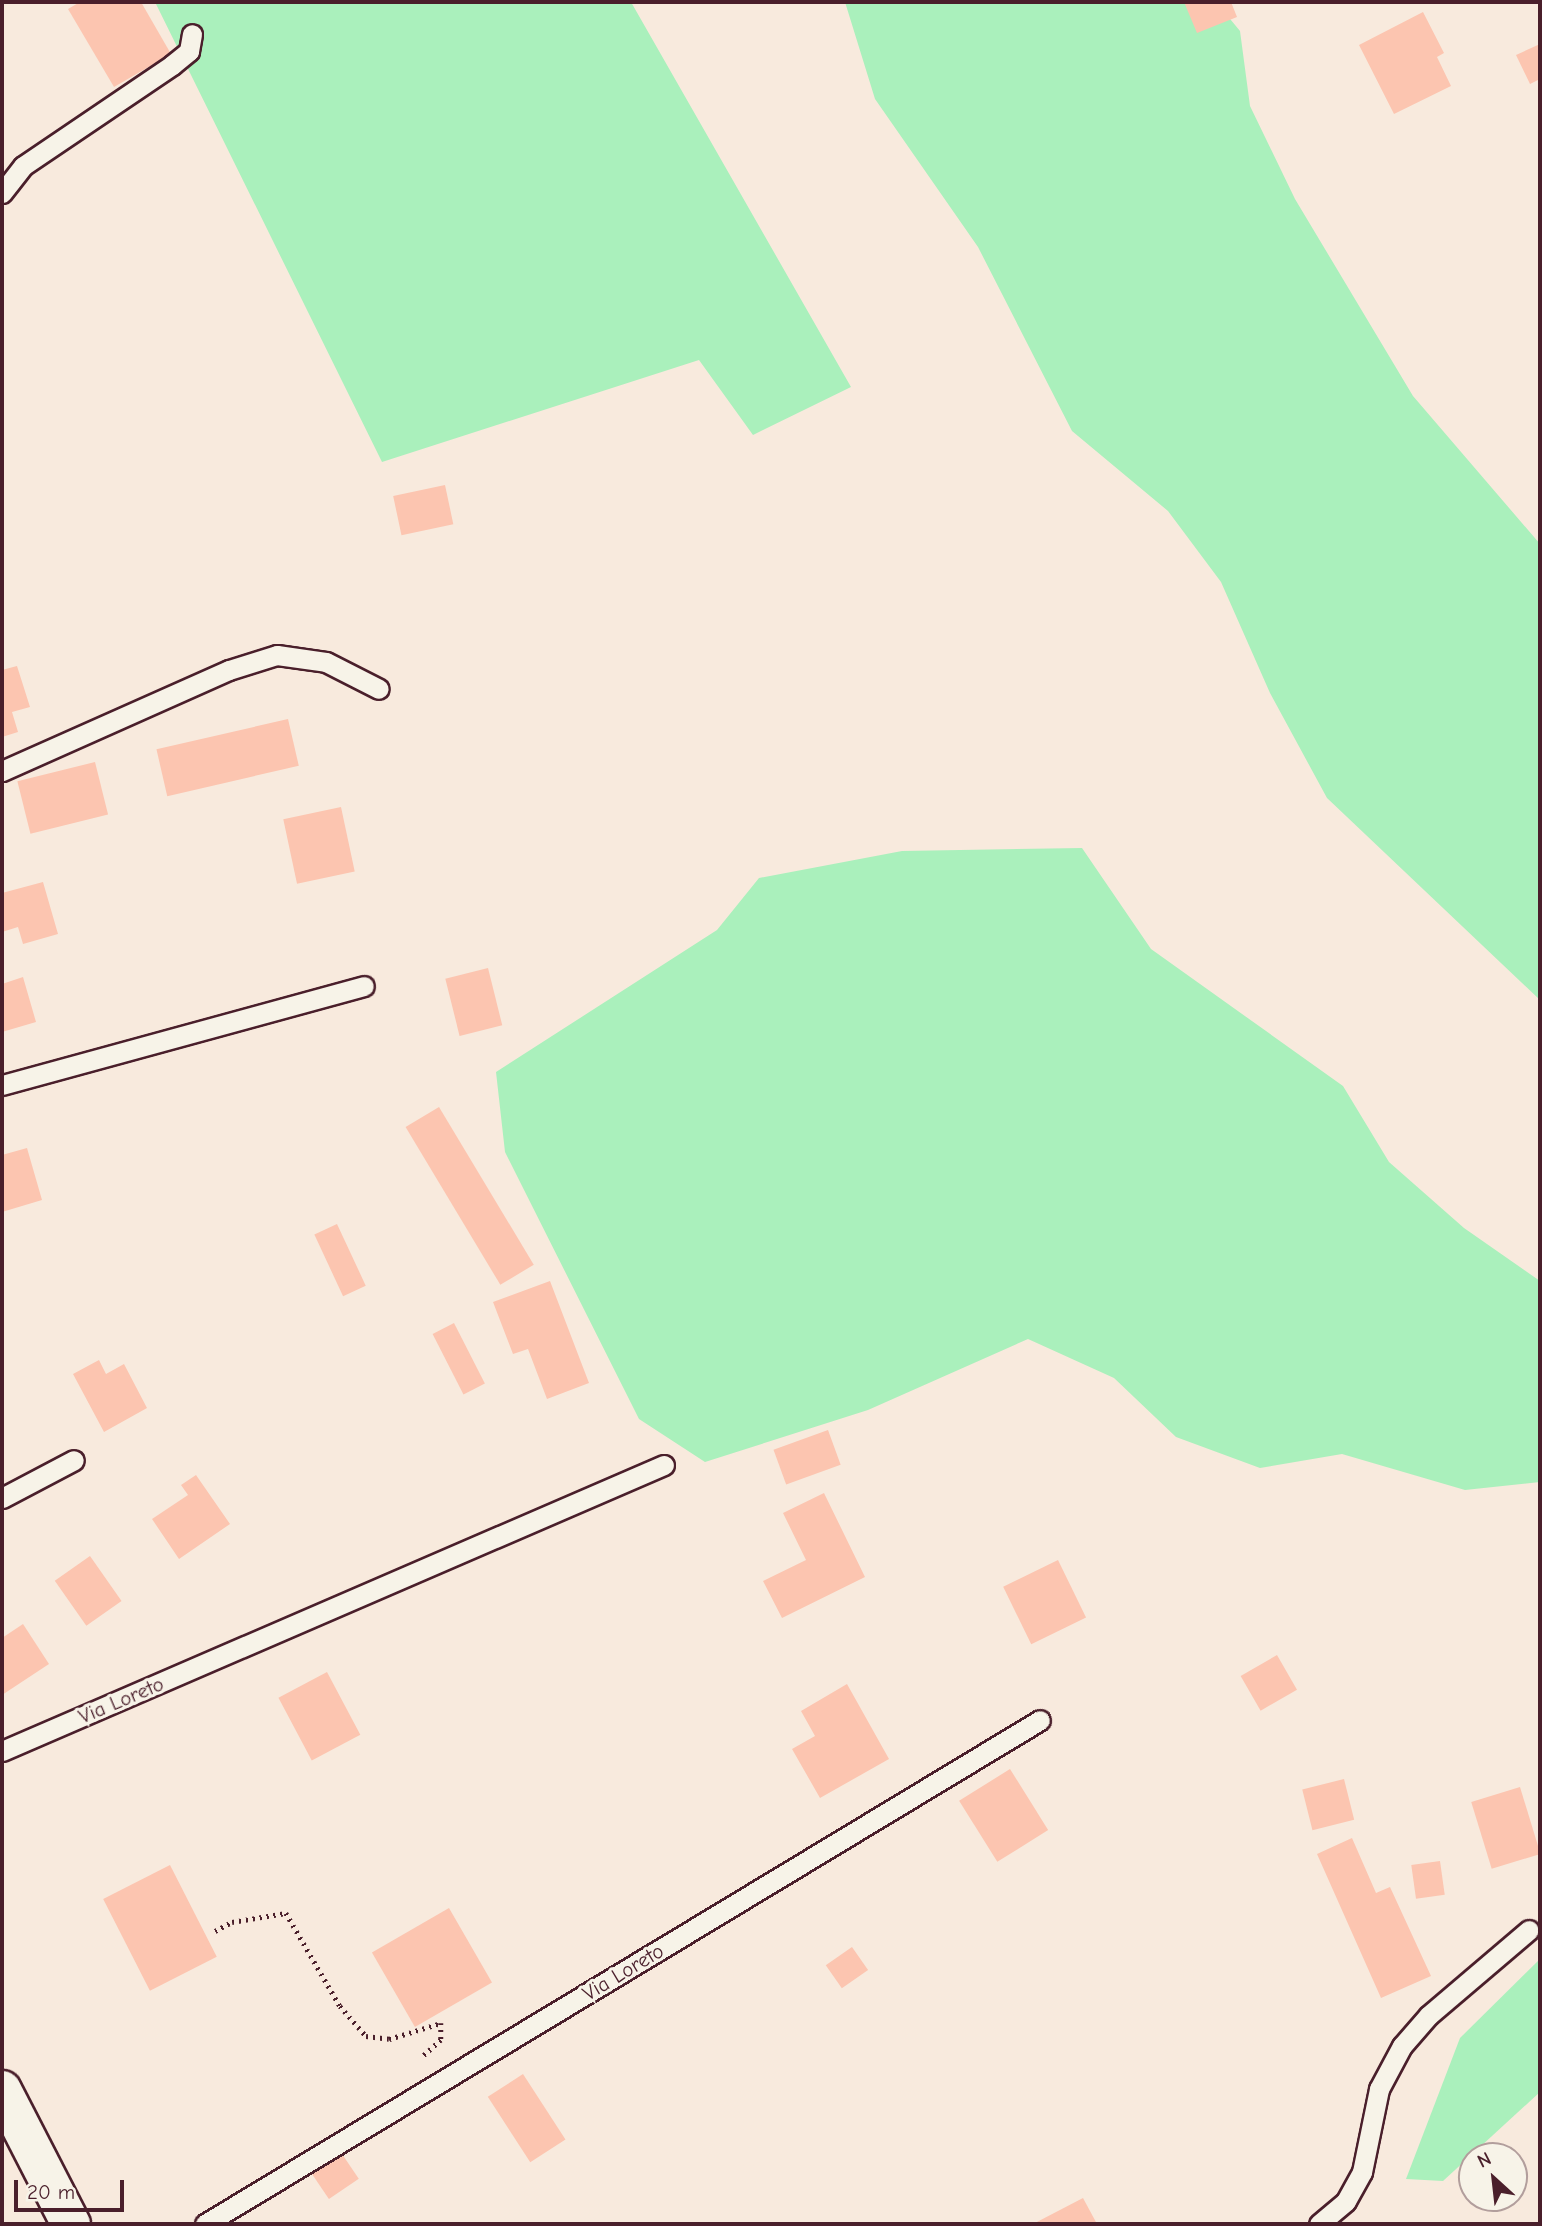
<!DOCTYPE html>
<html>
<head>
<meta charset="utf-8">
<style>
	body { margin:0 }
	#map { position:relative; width:1542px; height:2226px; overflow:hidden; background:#f8eadd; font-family:"Comic Neue",sans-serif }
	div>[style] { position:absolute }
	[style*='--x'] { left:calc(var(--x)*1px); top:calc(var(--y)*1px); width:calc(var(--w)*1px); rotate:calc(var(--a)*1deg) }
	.green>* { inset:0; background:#aaf0bc }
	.building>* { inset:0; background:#fcc5b0; transform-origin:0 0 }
	.path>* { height:4.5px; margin-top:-2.25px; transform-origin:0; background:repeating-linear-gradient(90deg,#4a1f2b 0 2px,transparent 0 7px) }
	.roads { filter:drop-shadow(2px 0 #4a1f2b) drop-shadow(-2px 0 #4a1f2b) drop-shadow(0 2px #4a1f2b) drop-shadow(0 -2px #4a1f2b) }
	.lane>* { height:19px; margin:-9.5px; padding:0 9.5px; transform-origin:9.5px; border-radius:9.5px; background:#f7f3e8 }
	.secondary>* { height:38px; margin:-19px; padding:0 19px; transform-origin:19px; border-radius:19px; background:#f7f3e8 }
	span { translate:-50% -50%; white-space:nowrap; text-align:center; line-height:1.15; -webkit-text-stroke:6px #f7f3e8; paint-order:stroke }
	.street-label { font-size:21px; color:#4a1f2b }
	.frame { position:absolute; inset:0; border:4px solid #4a1f2b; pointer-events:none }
	.north { position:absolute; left:1458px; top:2142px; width:70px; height:70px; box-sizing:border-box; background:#f7f3e8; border:2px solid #b29e9c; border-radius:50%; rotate:333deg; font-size:19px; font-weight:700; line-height:28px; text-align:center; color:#4a1f2b }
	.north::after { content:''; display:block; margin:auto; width:24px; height:32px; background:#4a1f2b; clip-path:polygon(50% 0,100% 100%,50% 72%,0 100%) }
	.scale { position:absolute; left:14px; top:2180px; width:110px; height:32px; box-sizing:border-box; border:4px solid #4a1f2b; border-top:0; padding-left:9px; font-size:21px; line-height:24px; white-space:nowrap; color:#4a1f2b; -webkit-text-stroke:5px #f7f3e8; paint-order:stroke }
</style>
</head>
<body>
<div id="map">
	<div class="green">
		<i style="clip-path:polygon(155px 2px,631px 2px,851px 387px,753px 435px,699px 360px,382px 462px)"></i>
		<i style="clip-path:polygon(845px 2px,1216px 2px,1240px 31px,1250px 106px,1295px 199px,1413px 396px,1540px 544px,1540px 1000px,1327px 798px,1270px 693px,1221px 582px,1168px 511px,1072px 431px,978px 247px,875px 99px)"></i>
		<i style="clip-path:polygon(1082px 848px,1151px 949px,1343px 1086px,1389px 1162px,1464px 1228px,1540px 1281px,1540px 1482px,1465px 1490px,1342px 1454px,1260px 1468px,1176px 1437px,1114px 1378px,1028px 1339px,868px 1410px,705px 1462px,639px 1419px,505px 1152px,496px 1072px,717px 930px,759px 878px,902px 851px)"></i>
		<i style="clip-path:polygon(1540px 1959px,1540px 2092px,1443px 2181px,1406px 2179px,1460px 2038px)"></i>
	</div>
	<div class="building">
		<i style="clip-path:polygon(80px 2px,141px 2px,171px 54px,114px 87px,68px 9px)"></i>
		<i style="clip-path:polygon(1184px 2px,1231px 2px,1237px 17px,1197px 33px)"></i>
		<i style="clip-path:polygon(1423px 12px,1444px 53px,1437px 57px,1451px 86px,1394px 114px,1359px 45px)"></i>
		<i style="clip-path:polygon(1540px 44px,1540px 79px,1530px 84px,1516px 55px)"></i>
		<i style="left:445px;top:485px;width:40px;height:53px;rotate:78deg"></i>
		<i style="clip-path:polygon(17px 666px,30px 707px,12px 712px,18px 732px,2px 737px,2px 670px)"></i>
		<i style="left:288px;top:719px;width:48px;height:135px;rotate:77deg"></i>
		<i style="left:95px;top:762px;width:54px;height:80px;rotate:76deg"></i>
		<i style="left:341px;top:807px;width:66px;height:59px;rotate:78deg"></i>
		<i style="clip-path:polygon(43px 882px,58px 934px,23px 944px,18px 927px,2px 932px,2px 893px)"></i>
		<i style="left:488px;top:968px;width:59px;height:44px;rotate:76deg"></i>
		<i style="clip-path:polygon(23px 977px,36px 1022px,2px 1032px,2px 984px)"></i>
		<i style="left:439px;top:1107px;width:184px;height:39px;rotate:59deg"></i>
		<i style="clip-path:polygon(27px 1148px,42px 1200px,2px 1212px,2px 1155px)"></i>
		<i style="left:337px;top:1224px;width:68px;height:25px;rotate:65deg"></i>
		<i style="clip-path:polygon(550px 1281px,589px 1383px,547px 1399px,528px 1349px,513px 1354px,493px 1302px)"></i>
		<i style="left:454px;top:1323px;width:68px;height:24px;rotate:63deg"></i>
		<i style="clip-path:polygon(99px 1360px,106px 1374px,124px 1364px,147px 1408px,104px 1432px,73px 1374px)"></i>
		<i style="left:828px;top:1430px;width:37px;height:58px;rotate:70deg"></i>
		<i style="clip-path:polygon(196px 1475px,230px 1524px,179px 1559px,152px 1519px,188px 1495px,181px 1485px)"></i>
		<i style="clip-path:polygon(824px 1493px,865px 1577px,782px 1618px,763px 1581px,806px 1560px,783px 1513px)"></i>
		<i style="left:90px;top:1556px;width:55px;height:43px;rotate:55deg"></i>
		<i style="left:1058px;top:1560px;width:64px;height:61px;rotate:64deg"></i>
		<i style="clip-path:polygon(23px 1624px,49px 1664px,2px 1695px,2px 1638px)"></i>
		<i style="left:1277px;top:1655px;width:40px;height:42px;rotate:60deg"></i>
		<i style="left:327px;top:1672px;width:71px;height:55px;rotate:62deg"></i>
		<i style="clip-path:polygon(847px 1684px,889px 1759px,820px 1798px,792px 1749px,815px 1736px,801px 1711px)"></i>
		<i style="left:1010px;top:1769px;width:72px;height:60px;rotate:58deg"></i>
		<i style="left:1344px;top:1779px;width:42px;height:43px;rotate:76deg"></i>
		<i style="left:1520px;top:1787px;width:70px;height:51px;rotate:73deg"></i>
		<i style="clip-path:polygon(1352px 1838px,1376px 1893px,1390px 1887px,1431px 1976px,1381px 1998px,1317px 1854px)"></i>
		<i style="left:1440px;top:1861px;width:34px;height:29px;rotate:82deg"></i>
		<i style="left:170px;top:1865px;width:103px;height:75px;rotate:63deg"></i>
		<i style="left:449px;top:1908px;width:86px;height:89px;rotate:60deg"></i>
		<i style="left:852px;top:1947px;width:28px;height:32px;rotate:55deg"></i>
		<i style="left:523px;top:2074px;width:78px;height:42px;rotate:57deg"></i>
		<i style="left:342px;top:2154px;width:30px;height:36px;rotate:56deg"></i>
		<i style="clip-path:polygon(1083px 2198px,1097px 2224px,1033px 2224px)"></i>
	</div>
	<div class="path">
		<i style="--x:215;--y:1931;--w:19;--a:-28"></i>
		<i style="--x:232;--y:1922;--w:55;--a:-9.5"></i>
		<i style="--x:286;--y:1913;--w:108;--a:59.9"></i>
		<i style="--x:340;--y:2006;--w:40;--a:49"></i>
		<i style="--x:366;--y:2036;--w:23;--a:7"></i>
		<i style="--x:389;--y:2039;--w:54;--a:-17.1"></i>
		<i style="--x:441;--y:2023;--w:17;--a:90"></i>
		<i style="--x:441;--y:2040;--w:25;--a:138"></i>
	</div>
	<div class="roads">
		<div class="lane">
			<i style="--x:2;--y:193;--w:34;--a:-52"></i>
			<i style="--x:23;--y:166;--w:180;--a:-34.1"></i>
			<i style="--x:172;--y:65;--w:22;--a:-39"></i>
			<i style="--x:189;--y:51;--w:17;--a:-80"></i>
			<i style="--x:2;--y:771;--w:248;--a:-24"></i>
			<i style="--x:229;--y:670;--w:50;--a:-17.4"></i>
			<i style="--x:277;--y:655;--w:49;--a:8.1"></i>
			<i style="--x:326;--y:662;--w:59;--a:27"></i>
			<i style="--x:2;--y:1085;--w:375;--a:-15.3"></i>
			<i style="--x:2;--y:1498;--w:81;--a:-27.8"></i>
			<i style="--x:2;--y:1751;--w:721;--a:-23.37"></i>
			<i style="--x:205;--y:2224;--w:975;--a:-31.11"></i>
			<i style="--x:1319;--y:2224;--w:35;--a:-40"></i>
			<i style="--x:1346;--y:2201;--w:33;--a:-61"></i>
			<i style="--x:1362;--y:2172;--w:85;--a:-78.4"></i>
			<i style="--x:1379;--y:2089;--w:49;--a:-61.9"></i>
			<i style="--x:1402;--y:2046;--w:41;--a:-48.9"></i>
			<i style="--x:1429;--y:2015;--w:131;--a:-40.4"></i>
		</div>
		<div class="secondary">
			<i style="--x:2;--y:2090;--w:151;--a:62.8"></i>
		</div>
	</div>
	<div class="street-label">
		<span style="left:121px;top:1700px;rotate:-23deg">Via Loreto</span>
		<span style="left:623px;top:1972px;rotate:-31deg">Via Loreto</span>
	</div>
	<div class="frame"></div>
	<div class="north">N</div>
	<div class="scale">20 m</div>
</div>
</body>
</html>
